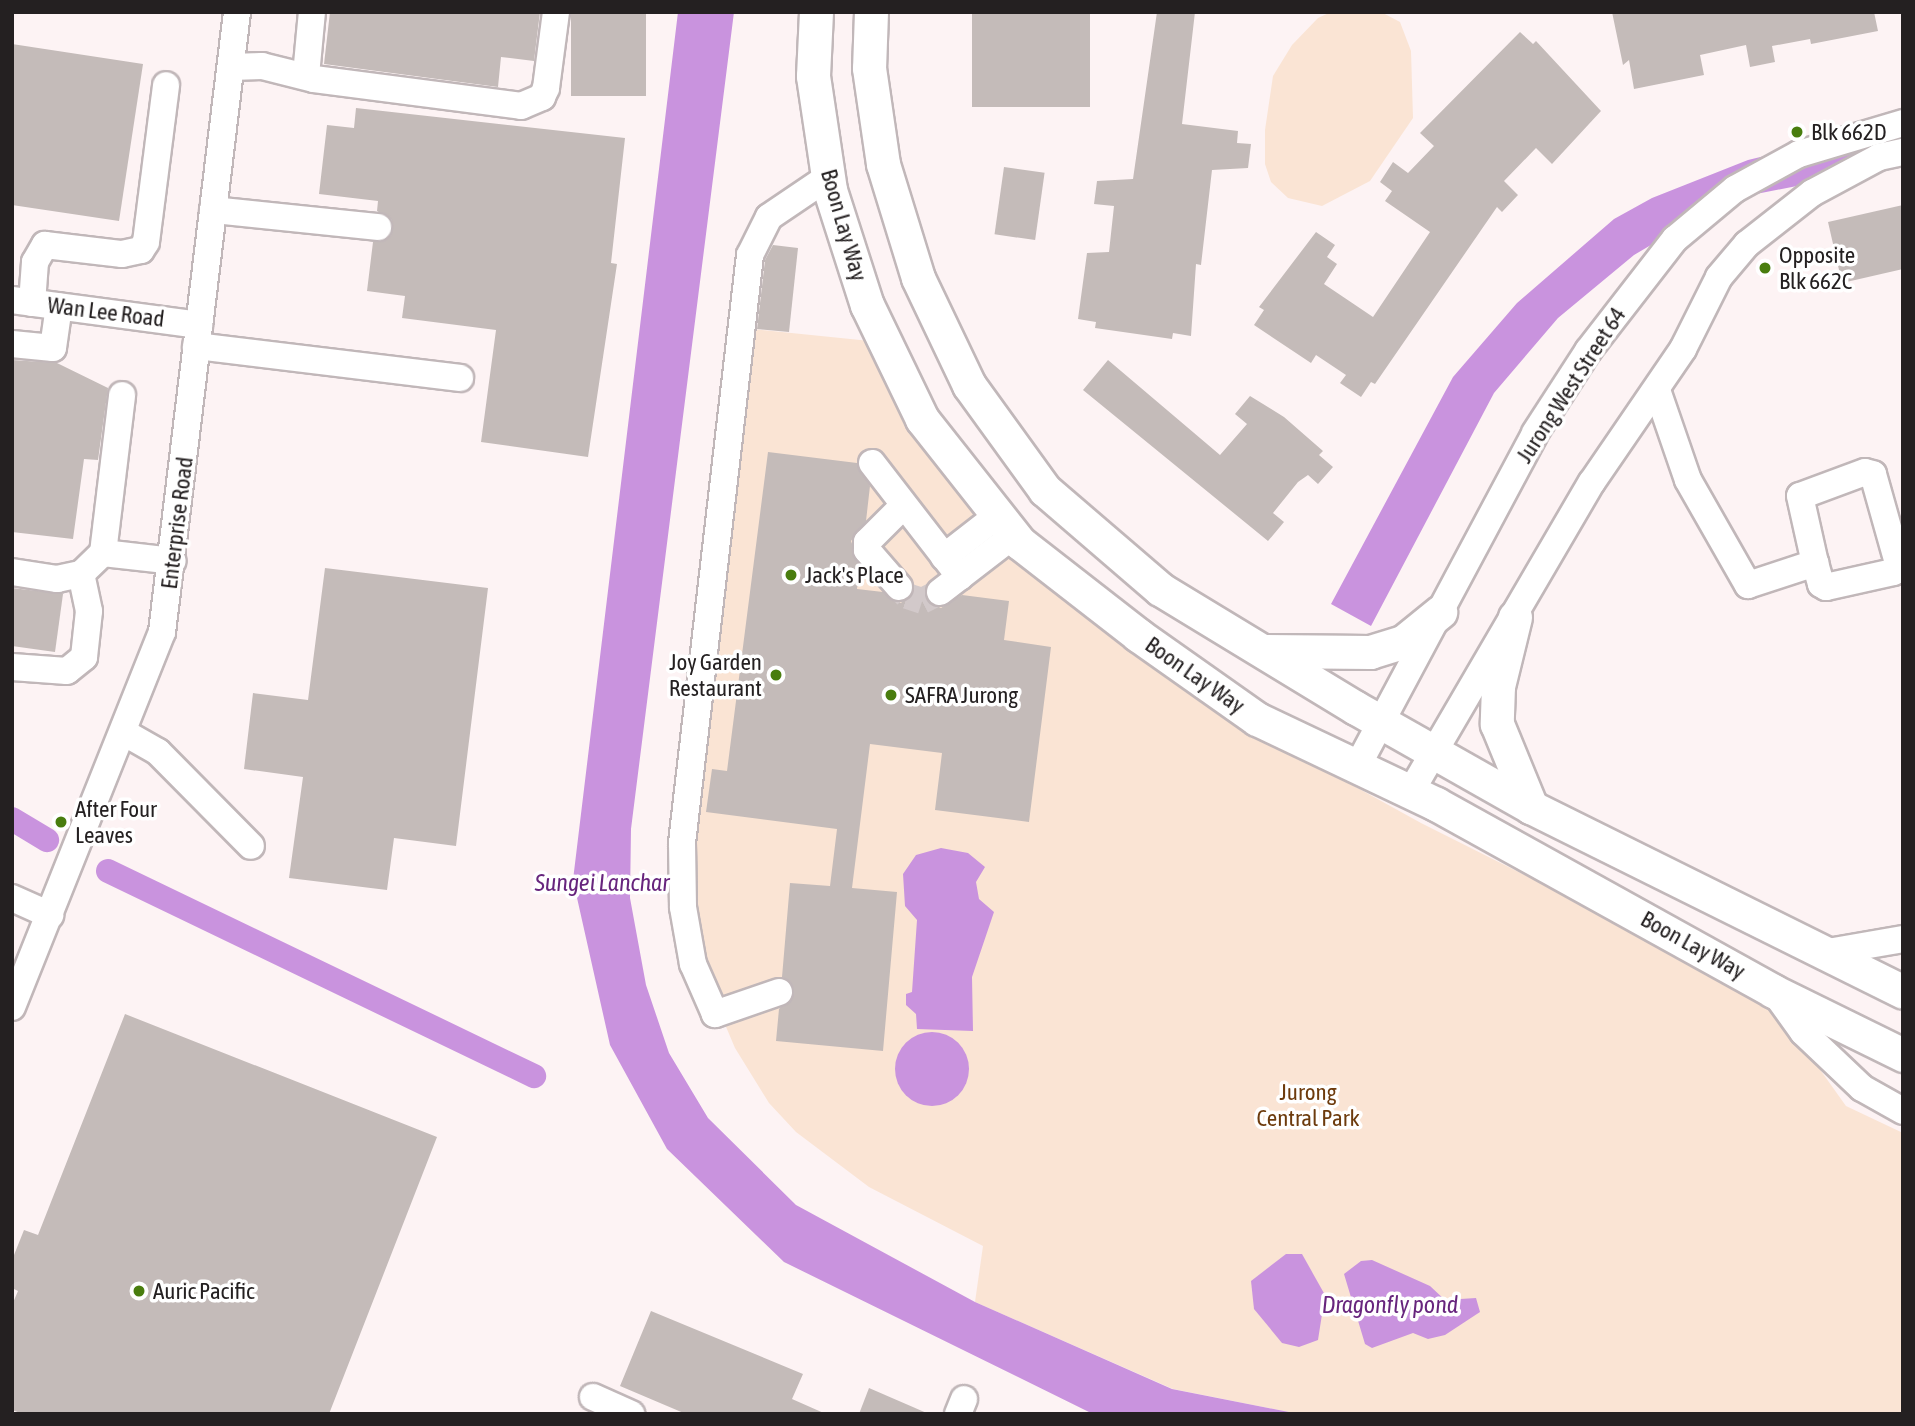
<!DOCTYPE html>
<html>
<head>
<meta charset="utf-8">
<style>
	body { margin:0 }
	#map { position:relative; width:1915px; height:1426px; overflow:hidden; background:#fdf3f4; font-family:"Asap Condensed",sans-serif }
	div>[style] { position:absolute }
	[style*='--x'] { left:calc(var(--x)*1px); top:calc(var(--y)*1px); width:calc(var(--w)*1px); rotate:calc(var(--a)*1deg) }
	.green>* { inset:0; background:#fae4d4 }
	.water>* { inset:0; background:#c993de }
	.round { border-radius:50% }
	.canal>* { height:24px; margin:-12px; padding:0 12px; transform-origin:12px; border-radius:12px; background:#c993de }
	.building>* { inset:0; background:#c4bbb9; transform-origin:0 0 }
	.minor-tunnel>* { height:26px; margin-top:-13px; transform-origin:0; background:repeating-linear-gradient(90deg,#d2c9ca 0 26px,transparent 0 39px) }
	.roads { filter:drop-shadow(2px 0 #c1b7b9) drop-shadow(-2px 0 #c1b7b9) drop-shadow(0 2px #c1b7b9) drop-shadow(0 -2px #c1b7b9) }
	.minor>* { height:26px; margin:-13px; padding:0 13px; transform-origin:13px; border-radius:13px; background:#fff }
	.major>* { height:33px; margin:-16.5px; padding:0 16.5px; transform-origin:16.5px; border-radius:16.5px; background:#fff }
	.dots>* { width:19px; height:19px; translate:-50% -50%; box-sizing:border-box; border:4px solid #fff; border-radius:50% }
	span { translate:-50% -50%; white-space:nowrap; text-align:center; line-height:1.15; -webkit-text-stroke:7px #fff; paint-order:stroke }
	.poi-label { font-size:23px; color:#242021 }
	.left { translate:0 -50%; text-align:left }
	.right { translate:-100% -50%; text-align:right }
	.street-label { font-size:23px; color:#242021 }
	.park-label { font-size:23px; color:#6d3b0d }
	.water-label { font-size:24px; color:#67257d; font-style:italic }
	.frame { position:absolute; inset:0; border:14px solid #242021; pointer-events:none }
</style>
</head>
<body>
<div id="map">
	<div class="green">
		<i style="clip-path:polygon(1331px 12px,1381px 12px,1400px 22px,1411px 51px,1413px 118px,1370px 181px,1322px 206px,1288px 198px,1271px 182px,1265px 164px,1265px 130px,1273px 76px,1292px 45px,1318px 18px)"></i>
		<i style="clip-path:polygon(751px 329px,870px 341px,912px 430px,1247px 727px,1421px 823px,1769px 998px,1846px 1106px,1903px 1133px,1903px 1414px,1299px 1414px,1173px 1389px,975px 1302px,983px 1246px,869px 1187px,796px 1132px,769px 1103px,735px 1048px,699px 963px,688px 905px)"></i>
	</div>
	<div class="water">
		<i style="clip-path:polygon(678px 12px,734px 12px,631px 829px,630px 898px,646px 985px,669px 1053px,708px 1118px,796px 1205px,975px 1302px,1172px 1389px,1299px 1414px,1093px 1414px,784px 1262px,667px 1149px,610px 1045px,573px 880px)"></i>
		<i style="clip-path:polygon(1903px 123px,1903px 165px,1756px 194px,1690px 222px,1634px 255px,1558px 318px,1494px 393px,1371px 626px,1331px 604px,1453px 377px,1517px 303px,1614px 219px,1652px 198px,1748px 160px)"></i>
		<i style="clip-path:polygon(941px 848px,968px 853px,985px 867px,976px 882px,979px 899px,994px 912px,972px 977px,973px 1031px,917px 1029px,916px 1014px,906px 1005px,906px 994px,912px 992px,917px 920px,905px 906px,903px 874px,916px 855px)"></i>
		<i class="round" style="left:895px;top:1032px;width:74px;height:74px"></i>
		<i style="clip-path:polygon(1286px 1254px,1302px 1254px,1325px 1295px,1318px 1340px,1299px 1347px,1282px 1343px,1254px 1309px,1251px 1281px)"></i>
		<i style="clip-path:polygon(1372px 1260px,1430px 1286px,1445px 1300px,1476px 1298px,1480px 1312px,1445px 1335px,1428px 1339px,1413px 1333px,1372px 1348px,1365px 1344px,1344px 1274px,1361px 1261px)"></i>
	</div>
	<div class="canal">
		<i style="--x:12;--y:819;--w:41;--a:31"></i>
		<i style="--x:108;--y:871;--w:473;--a:25.7"></i>
	</div>
	<div class="building">
		<i style="clip-path:polygon(330px 12px,540px 12px,534px 61px,501px 57px,498px 87px,324px 64px)"></i>
		<i style="left:571px;top:12px;width:75px;height:84px"></i>
		<i style="left:972px;top:12px;width:118px;height:95px"></i>
		<i style="clip-path:polygon(1157px 12px,1195px 12px,1182px 124px,1238px 131px,1237px 143px,1251px 144px,1248px 168px,1212px 170px,1201px 265px,1196px 264px,1191px 336px,1173px 333px,1172px 339px,1095px 328px,1096px 322px,1078px 319px,1087px 253px,1109px 252px,1114px 206px,1094px 204px,1097px 181px,1133px 179px)"></i>
		<i style="clip-path:polygon(1612px 12px,1874px 12px,1878px 31px,1811px 44px,1810px 39px,1772px 46px,1775px 62px,1750px 67px,1746px 45px,1700px 55px,1704px 75px,1634px 89px,1629px 60px,1623px 65px)"></i>
		<i style="clip-path:polygon(1520px 32px,1533px 44px,1536px 41px,1601px 111px,1552px 164px,1536px 148px,1504px 181px,1518px 195px,1502px 212px,1497px 207px,1375px 384px,1371px 382px,1361px 397px,1340px 383px,1346px 375px,1316px 355px,1311px 363px,1254px 325px,1264px 310px,1259px 307px,1316px 232px,1335px 245px,1327px 257px,1337px 264px,1324px 284px,1373px 317px,1430px 232px,1385px 201px,1392px 191px,1380px 182px,1393px 162px,1408px 173px,1434px 146px,1420px 133px)"></i>
		<i style="clip-path:polygon(12px 44px,143px 64px,119px 221px,12px 205px)"></i>
		<i style="clip-path:polygon(356px 108px,625px 138px,611px 263px,617px 264px,588px 457px,481px 442px,496px 330px,402px 318px,405px 296px,367px 291px,373px 242px,390px 237px,392px 220px,377px 211px,378px 201px,319px 194px,327px 125px,354px 128px)"></i>
		<i style="left:1004px;top:167px;width:41px;height:68px;rotate:8deg"></i>
		<i style="clip-path:polygon(1903px 205px,1903px 269px,1842px 283px,1828px 222px)"></i>
		<i style="clip-path:polygon(773px 245px,798px 248px,789px 332px,757px 329px,765px 260px)"></i>
		<i style="clip-path:polygon(12px 360px,57px 363px,108px 388px,98px 460px,84px 459px,73px 539px,12px 532px)"></i>
		<i style="clip-path:polygon(1108px 360px,1220px 455px,1247px 424px,1235px 414px,1250px 396px,1284px 417px,1323px 451px,1319px 455px,1333px 467px,1318px 484px,1308px 475px,1298px 482px,1273px 513px,1284px 522px,1268px 541px,1083px 390px)"></i>
		<i style="clip-path:polygon(768px 452px,857px 463px,870px 486px,866px 521px,851px 541px,860px 566px,857px 589px,883px 592px,901px 603px,914px 589px,925px 590px,928px 602px,941px 608px,962px 595px,1009px 601px,1004px 640px,1051px 647px,1029px 822px,935px 810px,942px 753px,870px 744px,852px 888px,897px 892px,883px 1051px,776px 1041px,779px 1009px,794px 994px,790px 981px,782px 977px,790px 883px,830px 886px,837px 829px,706px 812px,712px 769px,727px 771px)"></i>
		<i style="clip-path:polygon(325px 568px,488px 588px,456px 846px,394px 838px,387px 890px,289px 878px,303px 777px,244px 769px,253px 693px,308px 700px)"></i>
		<i style="clip-path:polygon(12px 588px,63px 594px,55px 652px,12px 646px)"></i>
		<i style="clip-path:polygon(125px 1014px,437px 1137px,329px 1414px,23px 1414px,12px 1410px,12px 1305px,18px 1291px,12px 1288px,12px 1260px,24px 1230px,38px 1235px)"></i>
		<i style="clip-path:polygon(651px 1311px,803px 1374px,792px 1399px,826px 1414px,686px 1414px,620px 1386px)"></i>
		<i style="clip-path:polygon(869px 1388px,929px 1414px,859px 1414px)"></i>
	</div>
	<div class="minor-tunnel">
		<i style="--x:899;--y:587;--w:12;--a:48"></i>
		<i style="--x:907;--y:596;--w:16;--a:18"></i>
		<i style="--x:922;--y:601;--w:20;--a:-27"></i>
	</div>
	<div class="roads">
		<div class="minor">
			<i style="--x:231;--y:67;--w:31;--a:-2"></i>
			<i style="--x:262;--y:66;--w:54;--a:14"></i>
			<i style="--x:314;--y:79;--w:209;--a:7.4"></i>
			<i style="--x:521;--y:106;--w:23;--a:-23"></i>
			<i style="--x:542;--y:97;--w:10;--a:-66"></i>
			<i style="--x:546;--y:88;--w:77;--a:-82.5"></i>
			<i style="--x:306;--y:75;--w:63;--a:-84.6"></i>
			<i style="--x:213;--y:210;--w:166;--a:5.9"></i>
			<i style="--x:12;--y:300;--w:189;--a:7.6"></i>
			<i style="--x:32;--y:303;--w:41;--a:-85.8"></i>
			<i style="--x:35;--y:262;--w:20;--a:-60"></i>
			<i style="--x:45;--y:245;--w:78;--a:6.7"></i>
			<i style="--x:122;--y:254;--w:19;--a:-12"></i>
			<i style="--x:141;--y:250;--w:9;--a:-58"></i>
			<i style="--x:146;--y:242;--w:158;--a:-82.7"></i>
			<i style="--x:12;--y:344;--w:41;--a:5.6"></i>
			<i style="--x:53;--y:348;--w:42;--a:-81.9"></i>
			<i style="--x:196;--y:346;--w:266;--a:6.9"></i>
			<i style="--x:1657;--y:390;--w:95;--a:71"></i>
			<i style="--x:1688;--y:480;--w:121;--a:60.3"></i>
			<i style="--x:1748;--y:585;--w:71;--a:-18.2"></i>
			<i style="--x:1815;--y:563;--w:22;--a:74"></i>
			<i style="--x:1821;--y:584;--w:6;--a:31"></i>
			<i style="--x:1826;--y:587;--w:69;--a:-12.6"></i>
			<i style="--x:1893;--y:572;--w:10;--a:-61"></i>
			<i style="--x:1898;--y:563;--w:92;--a:-105.7"></i>
			<i style="--x:1873;--y:474;--w:8;--a:-166"></i>
			<i style="--x:1865;--y:472;--w:69;--a:159.7"></i>
			<i style="--x:1800;--y:496;--w:69;--a:77.4"></i>
			<i style="--x:872;--y:463;--w:144;--a:52.3"></i>
			<i style="--x:103;--y:553;--w:159;--a:-83.1"></i>
			<i style="--x:944;--y:557;--w:68;--a:-37.9"></i>
			<i style="--x:12;--y:572;--w:46;--a:8.8"></i>
			<i style="--x:57;--y:579;--w:25;--a:-12"></i>
			<i style="--x:81;--y:574;--w:30;--a:-44"></i>
			<i style="--x:103;--y:553;--w:70;--a:6.5"></i>
			<i style="--x:899;--y:587;--w:49;--a:-130.9"></i>
			<i style="--x:867;--y:550;--w:8;--a:-90"></i>
			<i style="--x:867;--y:542;--w:51;--a:-45"></i>
			<i style="--x:940;--y:592;--w:93;--a:-37.6"></i>
			<i style="--x:12;--y:667;--w:55;--a:4.2"></i>
			<i style="--x:67;--y:671;--w:22;--a:-39"></i>
			<i style="--x:84;--y:657;--w:46;--a:-83.8"></i>
			<i style="--x:89;--y:611;--w:38;--a:-102"></i>
			<i style="--x:123;--y:732;--w:40;--a:29.7"></i>
			<i style="--x:158;--y:752;--w:132;--a:45.3"></i>
			<i style="--x:1357;--y:767;--w:378;--a:-61.9"></i>
			<i style="--x:1535;--y:433;--w:98;--a:-57.1"></i>
			<i style="--x:1588;--y:351;--w:142;--a:-52.2"></i>
			<i style="--x:1675;--y:239;--w:78;--a:-39.8"></i>
			<i style="--x:1735;--y:189;--w:73;--a:-28.7"></i>
			<i style="--x:1799;--y:154;--w:109;--a:-16.6"></i>
			<i style="--x:1410;--y:793;--w:360;--a:-59.7"></i>
			<i style="--x:1592;--y:482;--w:161;--a:-55.6"></i>
			<i style="--x:1683;--y:349;--w:80;--a:-63.4"></i>
			<i style="--x:1719;--y:277;--w:43;--a:-49.7"></i>
			<i style="--x:1747;--y:244;--w:83;--a:-38.1"></i>
			<i style="--x:1812;--y:193;--w:76;--a:-28.2"></i>
			<i style="--x:1879;--y:157;--w:25;--a:-12"></i>
			<i style="--x:12;--y:898;--w:42;--a:24.1"></i>
			<i style="--x:1822;--y:953;--w:82;--a:-9.8"></i>
			<i style="--x:779;--y:992;--w:68;--a:161"></i>
			<i style="--x:715;--y:1014;--w:55;--a:-113.7"></i>
			<i style="--x:693;--y:964;--w:58;--a:-100"></i>
			<i style="--x:683;--y:907;--w:64;--a:-90.9"></i>
			<i style="--x:682;--y:843;--w:592;--a:-83.4"></i>
			<i style="--x:750;--y:255;--w:42;--a:-63.4"></i>
			<i style="--x:769;--y:217;--w:71;--a:-34.1"></i>
			<i style="--x:1775;--y:993;--w:48;--a:54.3"></i>
			<i style="--x:1803;--y:1032;--w:81;--a:43.5"></i>
			<i style="--x:1862;--y:1088;--w:47;--a:29.3"></i>
			<i style="--x:12;--y:1007;--w:404;--a:-68.2"></i>
			<i style="--x:162;--y:632;--w:625;--a:-83.1"></i>
			<i style="--x:593;--y:1397;--w:42;--a:24.1"></i>
			<i style="--x:958;--y:1414;--w:16;--a:-68"></i>
		</div>
		<div class="major">
			<i style="--x:816;--y:12;--w:64;--a:92.7"></i>
			<i style="--x:813;--y:76;--w:115;--a:81.5"></i>
			<i style="--x:830;--y:190;--w:121;--a:72.2"></i>
			<i style="--x:867;--y:305;--w:127;--a:64.2"></i>
			<i style="--x:922;--y:419;--w:158;--a:51.7"></i>
			<i style="--x:1020;--y:543;--w:150;--a:37.9"></i>
			<i style="--x:1138;--y:635;--w:146;--a:35.2"></i>
			<i style="--x:1257;--y:719;--w:198;--a:25.4"></i>
			<i style="--x:1436;--y:804;--w:385;--a:29"></i>
			<i style="--x:1773;--y:991;--w:145;--a:26.2"></i>
			<i style="--x:871;--y:12;--w:56;--a:92"></i>
			<i style="--x:869;--y:68;--w:97;--a:81.7"></i>
			<i style="--x:883;--y:164;--w:119;--a:72.9"></i>
			<i style="--x:918;--y:278;--w:119;--a:64.5"></i>
			<i style="--x:969;--y:385;--w:130;--a:54.1"></i>
			<i style="--x:1045;--y:490;--w:152;--a:40.7"></i>
			<i style="--x:1160;--y:589;--w:229;--a:31.3"></i>
			<i style="--x:1356;--y:708;--w:201;--a:29.5"></i>
			<i style="--x:1531;--y:807;--w:415;--a:26.4"></i>
			<i style="--x:1515;--y:617;--w:71;--a:103.8"></i>
			<i style="--x:1498;--y:686;--w:38;--a:92"></i>
			<i style="--x:1497;--y:724;--w:90;--a:67.7"></i>
			<i style="--x:1266;--y:651;--w:104;--a:0.6"></i>
			<i style="--x:1370;--y:652;--w:34;--a:-17"></i>
			<i style="--x:1403;--y:642;--w:48;--a:-39"></i>
		</div>
	</div>
	<div class="dots">
		<i style="left:1797px;top:132px;background:#497d0e"></i>
		<i style="left:1765px;top:268px;background:#497d0e"></i>
		<i style="left:791px;top:575px;background:#497d0e"></i>
		<i style="left:776px;top:675px;background:#497d0e"></i>
		<i style="left:891px;top:695px;background:#497d0e"></i>
		<i style="left:61px;top:822px;background:#497d0e"></i>
		<i style="left:139px;top:1291px;background:#497d0e"></i>
	</div>
	<div class="poi-label">
		<span class="left" style="left:1811px;top:132px">Blk 662D</span>
		<span class="left" style="left:1779px;top:268px">Opposite<br>Blk 662C</span>
		<span class="left" style="left:805px;top:575px">Jack's Place</span>
		<span class="right" style="left:762px;top:675px">Joy Garden<br>Restaurant</span>
		<span class="left" style="left:905px;top:695px">SAFRA Jurong</span>
		<span class="left" style="left:75px;top:822px">After Four<br>Leaves</span>
		<span class="left" style="left:153px;top:1291px">Auric Pacific</span>
	</div>
	<div class="street-label">
		<span style="left:844px;top:225px;rotate:74deg">Boon Lay Way</span>
		<span style="left:106px;top:312px;rotate:7deg">Wan Lee Road</span>
		<span style="left:1571px;top:385px;rotate:-57deg">Jurong West Street 64</span>
		<span style="left:177px;top:523px;rotate:-83deg">Enterprise Road</span>
		<span style="left:1195px;top:675px;rotate:35deg">Boon Lay Way</span>
		<span style="left:1693px;top:945px;rotate:29deg">Boon Lay Way</span>
	</div>
	<div class="park-label">
		<span style="left:1308px;top:1105px">Jurong<br>Central Park</span>
	</div>
	<div class="water-label">
		<span style="left:602px;top:883px">Sungei Lanchar</span>
		<span style="left:1390px;top:1305px">Dragonfly pond</span>
	</div>
	<div class="frame"></div>
</div>
</body>
</html>
